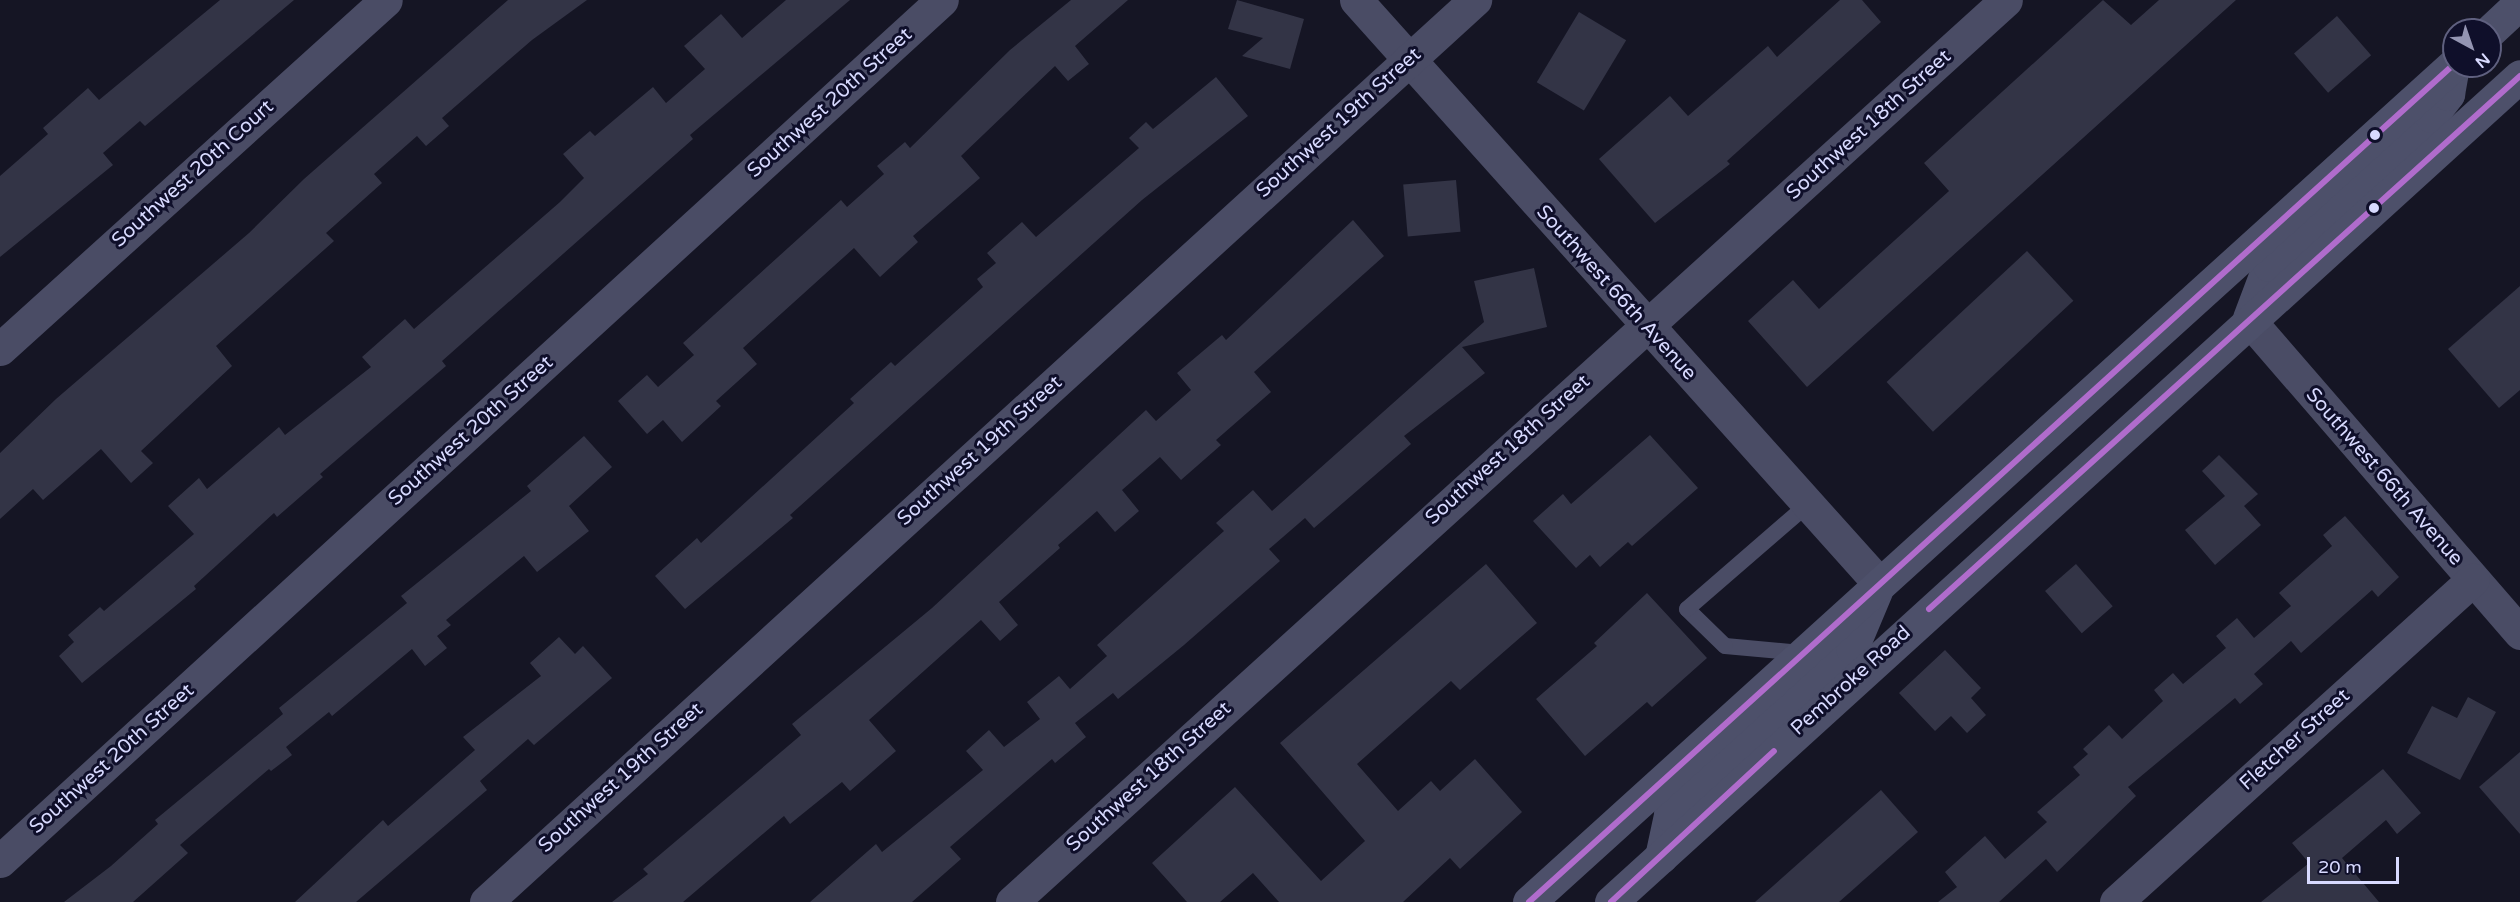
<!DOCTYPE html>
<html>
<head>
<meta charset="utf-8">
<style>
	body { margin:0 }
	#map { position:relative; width:2520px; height:902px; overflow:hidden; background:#151524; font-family:"Varela Round",sans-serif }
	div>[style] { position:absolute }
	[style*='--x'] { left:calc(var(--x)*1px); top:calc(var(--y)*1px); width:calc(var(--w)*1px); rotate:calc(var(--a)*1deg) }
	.building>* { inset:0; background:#333446; transform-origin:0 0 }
	.service>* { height:16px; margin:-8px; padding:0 8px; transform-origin:8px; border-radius:8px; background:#4a4c65 }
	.minor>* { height:33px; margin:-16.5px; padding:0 16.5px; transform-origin:16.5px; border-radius:16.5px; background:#4a4c65 }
	.secondary>* { height:33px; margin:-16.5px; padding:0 16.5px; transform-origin:16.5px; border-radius:16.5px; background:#4d506a }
	.bus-1>* { height:6px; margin:-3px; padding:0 3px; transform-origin:3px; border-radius:3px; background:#b06ccc }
	.dots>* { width:16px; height:16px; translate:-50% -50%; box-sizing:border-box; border:3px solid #0f0f2a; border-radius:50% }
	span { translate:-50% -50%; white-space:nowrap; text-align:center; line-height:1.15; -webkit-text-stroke:6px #0f0f2a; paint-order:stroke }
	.street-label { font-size:20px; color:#d8daff }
	.north { position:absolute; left:2442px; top:18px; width:60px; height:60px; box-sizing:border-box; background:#0f0f2a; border:2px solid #5f607f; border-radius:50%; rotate:140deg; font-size:16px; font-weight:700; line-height:24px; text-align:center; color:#d8daff }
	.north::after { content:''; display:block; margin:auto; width:21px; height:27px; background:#9495b2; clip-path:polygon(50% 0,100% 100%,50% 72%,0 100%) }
	.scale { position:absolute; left:2307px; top:857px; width:92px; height:27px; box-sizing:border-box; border:3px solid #d8daff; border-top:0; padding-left:8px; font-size:18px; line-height:21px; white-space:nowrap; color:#d8daff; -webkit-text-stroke:4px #0f0f2a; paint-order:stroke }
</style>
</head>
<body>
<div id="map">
	<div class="building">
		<i style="clip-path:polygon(220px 0,294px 0,145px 126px,140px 121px,103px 153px,113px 165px,0 257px,0 176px,48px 134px,43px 128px,88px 88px,99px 100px)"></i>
		<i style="clip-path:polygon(508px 0,587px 0,532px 40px,442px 118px,449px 126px,426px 146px,417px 136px,374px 174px,382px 183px,326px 233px,334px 241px,216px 346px,232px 366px,141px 451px,153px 463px,131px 483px,101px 449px,43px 500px,33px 489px,0 519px,0 453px,56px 399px,249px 233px,304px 179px)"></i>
		<i style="clip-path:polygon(786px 0,850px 0,690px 135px,693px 139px,442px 361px,446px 366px,320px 474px,323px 477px,277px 517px,274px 513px,194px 586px,196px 589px,82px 683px,59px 656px,74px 642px,68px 635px,100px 607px,104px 611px,194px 534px,168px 506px,199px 478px,207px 489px,279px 427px,285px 435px,371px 367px,362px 357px,405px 319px,414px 329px,560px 202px,584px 178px,563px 154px,590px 131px,595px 136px,653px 87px,666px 103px,705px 69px,684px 46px,721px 14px,742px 38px)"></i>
		<i style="clip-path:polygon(1071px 0,1128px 0,1075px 46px,1089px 64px,1068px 81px,1055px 66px,961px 156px,980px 178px,913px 236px,918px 242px,880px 277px,854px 248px,743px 348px,757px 364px,716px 401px,721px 406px,682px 442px,663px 420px,647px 434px,618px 401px,647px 375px,658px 387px,694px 355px,683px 343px,841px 200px,847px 207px,884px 174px,877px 166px,905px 142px,910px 148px,1010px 50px)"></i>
		<i style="clip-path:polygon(1237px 0,1304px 19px,1290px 69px,1242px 56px,1263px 38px,1228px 29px)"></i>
		<i style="clip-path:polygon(1840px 0,1862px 0,1881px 22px,1727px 161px,1730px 164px,1655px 223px,1599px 159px,1670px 96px,1688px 116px,1768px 46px,1777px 57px)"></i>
		<i style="clip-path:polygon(2103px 0,2131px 25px,2159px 0,2236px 0,1807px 387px,1748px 321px,1793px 280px,1819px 309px,1949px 191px,1924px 163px)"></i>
		<i style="left:1579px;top:12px;width:55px;height:82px;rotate:31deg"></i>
		<i style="left:2337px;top:16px;width:52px;height:57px;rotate:49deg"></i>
		<i style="clip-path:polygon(1216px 77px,1248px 116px,1142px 200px,790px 515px,793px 518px,685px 609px,655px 576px,697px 538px,701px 543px,854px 403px,850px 399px,891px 362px,895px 366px,983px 287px,977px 279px,996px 263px,987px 253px,1022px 222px,1036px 237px,1139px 148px,1129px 138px,1146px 122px,1153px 129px)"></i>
		<i style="left:1456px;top:180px;width:52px;height:53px;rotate:85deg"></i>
		<i style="clip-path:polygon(1353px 220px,1384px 256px,1254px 372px,1271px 392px,1216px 440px,1221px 445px,1181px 480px,1160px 457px,1122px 490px,1139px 511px,1115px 532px,1097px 511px,1058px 545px,1060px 548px,999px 602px,1018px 625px,1000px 641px,981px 620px,869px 720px,896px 751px,850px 791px,842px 782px,790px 824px,784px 816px,683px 902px,612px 902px,648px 874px,643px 869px,801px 735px,792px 724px,932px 608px,1146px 410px,1156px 421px,1191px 390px,1177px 373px,1222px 335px,1226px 340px)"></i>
		<i style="left:2027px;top:251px;width:68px;height:192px;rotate:47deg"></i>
		<i style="clip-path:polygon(1534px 268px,1547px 327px,1462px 347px,1485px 373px,1404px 436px,1411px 444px,1314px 528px,1305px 518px,1269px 549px,1280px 561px,1184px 645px,1118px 699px,1113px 693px,1075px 723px,1086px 737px,1055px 763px,1052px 759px,950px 847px,961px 859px,912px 902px,810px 902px,876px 844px,882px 852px,983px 770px,966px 751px,989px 730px,1004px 747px,1040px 719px,1027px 702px,1059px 676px,1070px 689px,1107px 656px,1097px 645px,1224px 531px,1216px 523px,1253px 490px,1272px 511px,1484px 322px,1474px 281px)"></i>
		<i style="clip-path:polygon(2520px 286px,2520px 390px,2499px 408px,2448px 349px)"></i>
		<i style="clip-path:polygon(1650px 435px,1698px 488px,1632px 546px,1628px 542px,1600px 567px,1590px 555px,1576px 568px,1533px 521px,1563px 494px,1571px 504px)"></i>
		<i style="clip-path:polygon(584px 436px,612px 467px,569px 506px,589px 531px,537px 572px,524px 556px,446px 620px,451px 625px,437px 636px,447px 648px,425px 666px,412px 649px,332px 716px,329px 712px,286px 747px,292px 755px,271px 771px,269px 769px,180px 845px,188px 853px,133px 902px,64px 902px,111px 866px,158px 824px,155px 820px,283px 714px,279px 708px,407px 603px,401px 596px,531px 491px,527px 486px)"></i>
		<i style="clip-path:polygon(2219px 455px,2258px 494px,2244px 506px,2261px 525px,2215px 565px,2185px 530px,2225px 496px,2202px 471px)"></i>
		<i style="clip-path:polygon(2345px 516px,2399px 577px,2378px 597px,2372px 590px,2301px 653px,2291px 641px,2254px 674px,2263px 684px,2240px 704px,2235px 698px,2128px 787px,2136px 796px,2057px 872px,2046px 859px,1999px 902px,1938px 902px,1957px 887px,1945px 872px,1985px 836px,2005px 859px,2047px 822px,2037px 812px,2080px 775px,2073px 767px,2088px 754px,2083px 749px,2109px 725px,2122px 739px,2163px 701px,2154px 690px,2173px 673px,2183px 684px,2226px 648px,2216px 636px,2237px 618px,2254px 638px,2291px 606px,2279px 593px,2332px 546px,2323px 535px)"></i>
		<i style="clip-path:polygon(1486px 564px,1537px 623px,1460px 690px,1451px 681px,1357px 764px,1398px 811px,1431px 781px,1440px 791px,1475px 759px,1522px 812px,1460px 869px,1450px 858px,1403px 902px,1279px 902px,1253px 873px,1220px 902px,1187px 902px,1152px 863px,1235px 787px,1321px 881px,1365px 841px,1280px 743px)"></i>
		<i style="left:2076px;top:564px;width:56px;height:41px;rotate:49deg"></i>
		<i style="clip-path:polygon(1647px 593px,1707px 658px,1652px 707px,1647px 702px,1585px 756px,1536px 699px,1597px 646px,1594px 643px)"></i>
		<i style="clip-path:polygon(559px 637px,575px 654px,583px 646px,612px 678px,534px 745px,528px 739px,480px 781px,487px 790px,356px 902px,295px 902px,383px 820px,388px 826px,475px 750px,463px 737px,541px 676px,530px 663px)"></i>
		<i style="clip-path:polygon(1945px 650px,1981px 688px,1971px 698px,1986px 715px,1967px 733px,1951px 716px,1935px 731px,1899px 693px)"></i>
		<i style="clip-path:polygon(2468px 697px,2496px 712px,2460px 780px,2407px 753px,2432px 706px,2457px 718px)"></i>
		<i style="clip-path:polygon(2520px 752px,2520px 834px,2479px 787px)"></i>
		<i style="clip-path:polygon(2383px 769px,2421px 813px,2397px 834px,2386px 820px,2342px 858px,2379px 902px,2261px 902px,2309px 863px,2292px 843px)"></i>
		<i style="clip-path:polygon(1881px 790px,1918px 832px,1839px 902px,1755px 902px)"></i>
	</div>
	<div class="service">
		<i style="--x:1801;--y:653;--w:76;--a:-174.7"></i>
		<i style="--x:1725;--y:646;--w:53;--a:-135.8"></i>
		<i style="--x:1687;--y:609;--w:159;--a:-40.9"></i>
	</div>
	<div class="minor">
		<i style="--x:1356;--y:0;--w:783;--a:48.11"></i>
		<i style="--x:2249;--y:320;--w:414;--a:49.1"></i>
		<i style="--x:0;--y:349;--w:520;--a:-42.12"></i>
		<i style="--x:0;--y:861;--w:1276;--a:-42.43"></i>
		<i style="--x:486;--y:902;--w:1339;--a:-42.37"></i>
		<i style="--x:1012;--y:902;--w:1342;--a:-42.22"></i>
		<i style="--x:2116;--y:902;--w:481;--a:-42.1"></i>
	</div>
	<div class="secondary">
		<i style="--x:2490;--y:31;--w:41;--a:-43"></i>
		<i style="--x:2249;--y:318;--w:57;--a:-69.3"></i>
		<i style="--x:2269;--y:265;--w:220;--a:-42.6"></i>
		<i style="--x:2431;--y:116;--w:28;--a:-52"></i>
		<i style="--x:2448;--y:94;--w:23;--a:-80"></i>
		<i style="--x:1661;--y:857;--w:43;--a:-77.9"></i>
		<i style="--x:1670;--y:815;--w:247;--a:-42.5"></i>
		<i style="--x:1852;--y:648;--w:62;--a:-67.2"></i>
		<i style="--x:1529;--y:902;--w:1248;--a:-42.17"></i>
		<i style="--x:1611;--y:902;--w:1228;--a:-42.26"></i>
	</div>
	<div class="bus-1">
		<i style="--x:1929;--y:609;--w:796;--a:-42.05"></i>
		<i style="--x:1529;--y:902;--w:1248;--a:-42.17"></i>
		<i style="--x:1611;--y:902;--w:222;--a:-42.8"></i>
	</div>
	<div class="dots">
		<i style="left:2375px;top:135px;background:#d8daff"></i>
		<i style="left:2374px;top:208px;background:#d8daff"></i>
	</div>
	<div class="street-label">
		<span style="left:830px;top:103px;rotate:-42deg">Southwest 20th Street</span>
		<span style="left:1339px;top:123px;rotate:-42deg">Southwest 19th Street</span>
		<span style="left:1869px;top:125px;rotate:-42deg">Southwest 18th Street</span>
		<span style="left:193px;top:174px;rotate:-42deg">Southwest 20th Court</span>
		<span style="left:1616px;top:293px;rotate:48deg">Southwest 66th Avenue</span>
		<span style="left:471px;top:431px;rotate:-42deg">Southwest 20th Street</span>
		<span style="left:1508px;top:450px;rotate:-42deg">Southwest 18th Street</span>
		<span style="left:980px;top:451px;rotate:-42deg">Southwest 19th Street</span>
		<span style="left:2384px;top:477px;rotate:49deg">Southwest 66th Avenue</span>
		<span style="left:1851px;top:681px;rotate:-42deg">Pembroke Road</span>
		<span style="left:2295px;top:740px;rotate:-42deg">Fletcher Street</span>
		<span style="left:112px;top:759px;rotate:-42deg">Southwest 20th Street</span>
		<span style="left:1149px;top:777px;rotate:-42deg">Southwest 18th Street</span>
		<span style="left:621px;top:778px;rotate:-42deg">Southwest 19th Street</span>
	</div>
	<div class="north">N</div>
	<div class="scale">20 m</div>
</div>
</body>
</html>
